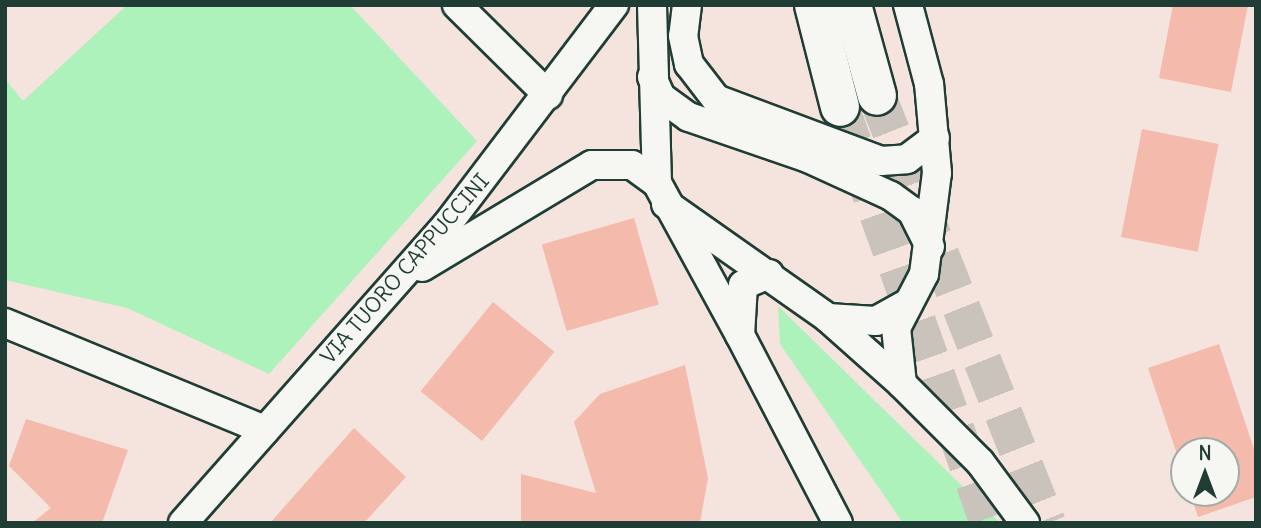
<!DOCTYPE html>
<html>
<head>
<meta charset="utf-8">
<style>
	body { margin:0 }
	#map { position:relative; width:1261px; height:528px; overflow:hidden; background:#f5e4dd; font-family:Delius,sans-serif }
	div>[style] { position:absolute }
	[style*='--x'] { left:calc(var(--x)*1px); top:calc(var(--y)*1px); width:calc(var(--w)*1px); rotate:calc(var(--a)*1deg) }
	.green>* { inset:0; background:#adf1bb }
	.building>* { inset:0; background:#f4baac; transform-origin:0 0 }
	.secondary-tunnel>* { height:38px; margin-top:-19px; transform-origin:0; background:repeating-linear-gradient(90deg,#cac3bb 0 38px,transparent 0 57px) }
	.roads { filter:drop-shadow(2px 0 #1f3d34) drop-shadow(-2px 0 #1f3d34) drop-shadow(0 2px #1f3d34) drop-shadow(0 -2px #1f3d34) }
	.street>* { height:28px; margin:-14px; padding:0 14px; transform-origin:14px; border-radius:14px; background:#f6f6f2 }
	.secondary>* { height:38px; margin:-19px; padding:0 19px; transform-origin:19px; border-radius:19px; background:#f6f6f2 }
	span { translate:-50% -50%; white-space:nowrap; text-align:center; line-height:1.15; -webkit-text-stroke:5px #f6f6f2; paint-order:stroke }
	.street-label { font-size:21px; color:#1f3d34 }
	.frame { position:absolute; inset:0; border:7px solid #1f3d34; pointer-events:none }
	.north { position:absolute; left:1170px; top:437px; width:70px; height:70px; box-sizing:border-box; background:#f6f6f2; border:2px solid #a0aca6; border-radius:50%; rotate:0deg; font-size:19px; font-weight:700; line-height:28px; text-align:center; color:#1f3d34 }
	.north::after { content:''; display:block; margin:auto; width:24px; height:32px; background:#1f3d34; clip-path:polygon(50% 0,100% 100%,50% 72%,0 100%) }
</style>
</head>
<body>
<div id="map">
	<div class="green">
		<i style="clip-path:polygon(127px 5px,350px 5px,477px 141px,269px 374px,127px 308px,5px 280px,5px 79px,23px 101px)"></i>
		<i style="clip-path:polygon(778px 306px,1000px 523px,903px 523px,780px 344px)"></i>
	</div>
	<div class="building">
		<i style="clip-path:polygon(1173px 5px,1248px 5px,1231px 92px,1159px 78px)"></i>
		<i style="left:1142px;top:129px;width:78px;height:110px;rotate:11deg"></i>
		<i style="left:634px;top:218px;width:90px;height:96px;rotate:74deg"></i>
		<i style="left:493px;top:302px;width:79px;height:115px;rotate:39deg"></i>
		<i style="clip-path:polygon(1219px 344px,1256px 455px,1256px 497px,1198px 517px,1190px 493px,1226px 493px,1226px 451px,1184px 451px,1184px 475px,1148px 368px)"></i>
		<i style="clip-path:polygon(685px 365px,708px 478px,700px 523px,521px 523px,521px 474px,596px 493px,574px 422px,600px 394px)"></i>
		<i style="clip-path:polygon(26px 419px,128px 450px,102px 523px,32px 523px,51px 508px,9px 466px)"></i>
		<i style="clip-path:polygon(354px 428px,406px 477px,364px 523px,270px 523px)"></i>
	</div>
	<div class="secondary-tunnel">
		<i style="--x:877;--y:96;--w:460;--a:68.3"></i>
		<i style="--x:840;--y:107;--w:442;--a:70.3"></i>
	</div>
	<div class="roads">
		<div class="street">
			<i style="--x:457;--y:5;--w:128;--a:44.7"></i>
			<i style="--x:652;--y:5;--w:178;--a:88.4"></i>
			<i style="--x:657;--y:183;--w:173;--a:61.4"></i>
			<i style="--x:687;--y:5;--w:31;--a:97"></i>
			<i style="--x:683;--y:36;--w:29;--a:78"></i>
			<i style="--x:689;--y:64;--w:44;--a:52.4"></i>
			<i style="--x:716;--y:99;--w:176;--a:20.6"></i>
			<i style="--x:881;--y:161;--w:26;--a:-4"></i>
			<i style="--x:907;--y:159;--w:35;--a:-37"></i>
			<i style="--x:652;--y:77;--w:22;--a:66"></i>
			<i style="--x:661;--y:97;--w:34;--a:36"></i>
			<i style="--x:689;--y:117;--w:126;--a:19"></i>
			<i style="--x:808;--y:158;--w:91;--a:24.6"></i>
			<i style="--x:891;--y:196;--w:26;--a:36"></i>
			<i style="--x:912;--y:211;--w:40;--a:63.4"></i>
			<i style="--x:666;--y:204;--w:198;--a:35.1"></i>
			<i style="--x:828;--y:318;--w:99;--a:41.7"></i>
			<i style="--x:902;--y:384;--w:56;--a:-96.1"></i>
			<i style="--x:896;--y:328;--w:61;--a:-62.6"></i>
			<i style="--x:924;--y:274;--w:102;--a:-82.7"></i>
			<i style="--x:937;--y:173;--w:89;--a:-95.1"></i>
			<i style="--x:929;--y:84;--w:82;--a:-104.9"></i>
			<i style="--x:422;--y:267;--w:198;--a:-31"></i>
			<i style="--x:592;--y:165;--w:40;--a:0"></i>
			<i style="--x:632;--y:165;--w:31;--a:36"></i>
			<i style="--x:769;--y:274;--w:28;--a:157"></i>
			<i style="--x:743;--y:285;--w:50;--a:93.4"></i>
			<i style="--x:740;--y:335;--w:212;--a:62.5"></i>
			<i style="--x:828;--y:318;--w:48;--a:3.6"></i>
			<i style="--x:876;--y:321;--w:35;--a:-29"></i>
			<i style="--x:5;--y:323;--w:281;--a:22.4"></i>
			<i style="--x:902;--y:384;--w:110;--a:45"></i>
			<i style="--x:980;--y:462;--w:76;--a:53.6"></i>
			<i style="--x:183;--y:523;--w:397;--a:-48.5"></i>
			<i style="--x:446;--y:226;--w:278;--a:-52.8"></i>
		</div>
		<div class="secondary">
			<i style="--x:814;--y:5;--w:105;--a:75.7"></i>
			<i style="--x:852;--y:5;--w:94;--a:74.6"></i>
		</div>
	</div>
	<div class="street-label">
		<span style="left:405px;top:269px;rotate:-49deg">VIA TUORO CAPPUCCINI</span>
	</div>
	<div class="frame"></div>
	<div class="north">N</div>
</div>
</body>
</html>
